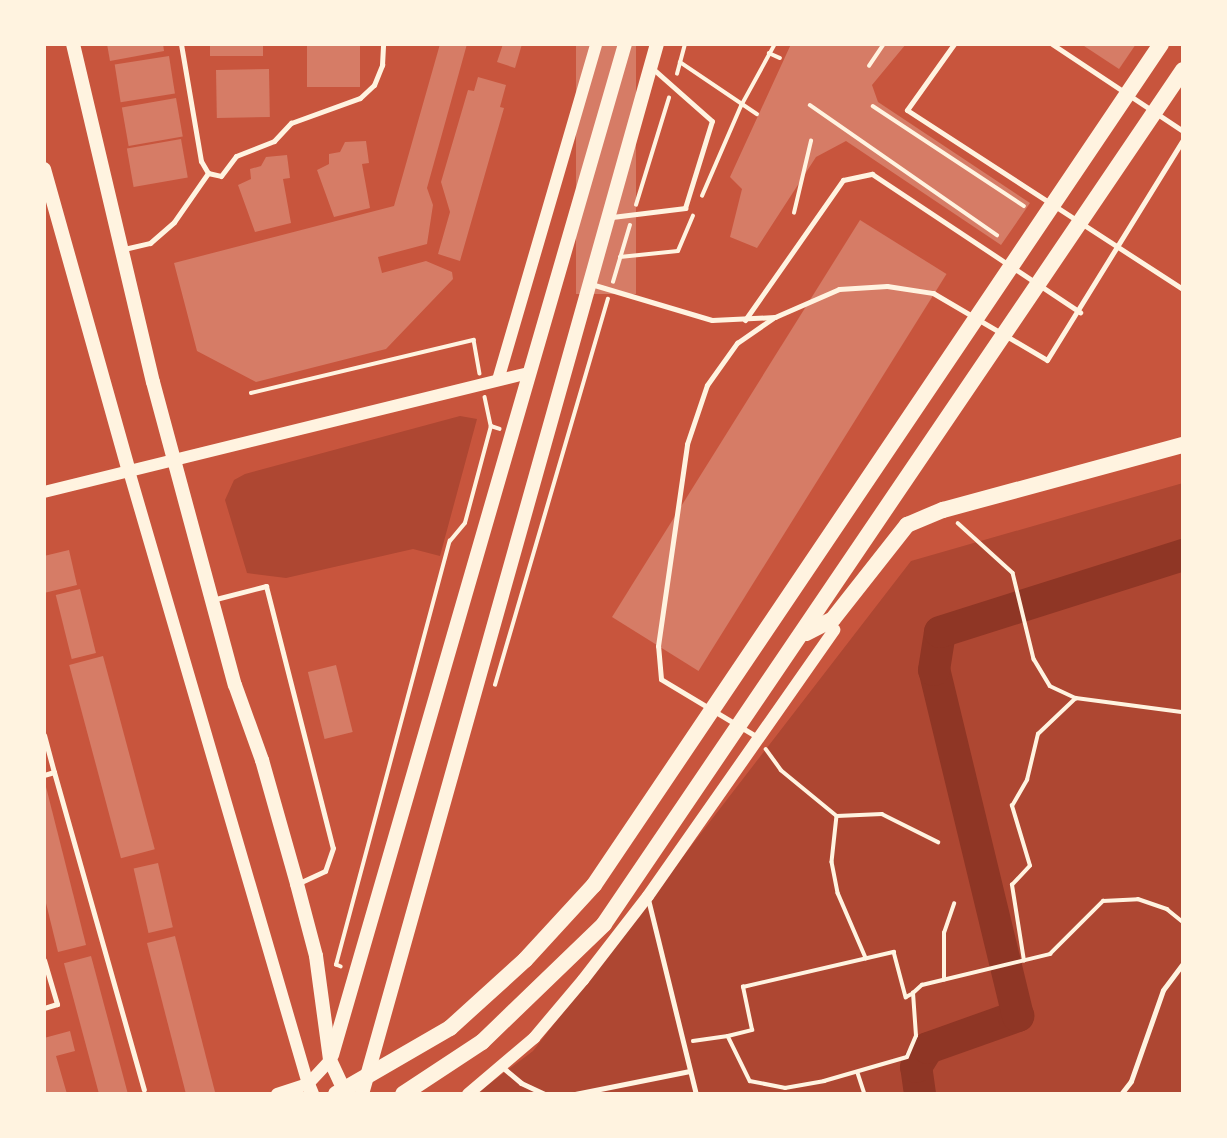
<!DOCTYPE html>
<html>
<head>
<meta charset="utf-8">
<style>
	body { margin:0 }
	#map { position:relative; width:1227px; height:1138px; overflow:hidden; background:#c8553d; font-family:"Open Sans",sans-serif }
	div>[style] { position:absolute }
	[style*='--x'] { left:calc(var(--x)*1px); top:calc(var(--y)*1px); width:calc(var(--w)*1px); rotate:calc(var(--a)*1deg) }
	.green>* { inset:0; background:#ae4732 }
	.river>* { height:32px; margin:-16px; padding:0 16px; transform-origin:16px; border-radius:16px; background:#8f3625 }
	.building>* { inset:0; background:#d67c66; transform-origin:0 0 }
	.path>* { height:3.5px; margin:-1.75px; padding:0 1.75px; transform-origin:1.75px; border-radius:1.75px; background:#fff3e0 }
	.service>* { height:5px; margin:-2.5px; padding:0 2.5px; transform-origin:2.5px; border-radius:2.5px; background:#fff3e0 }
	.tertiary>* { height:12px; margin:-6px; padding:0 6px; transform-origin:6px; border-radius:6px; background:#fff3e0 }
	.secondary>* { height:14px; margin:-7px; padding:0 7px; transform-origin:7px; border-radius:7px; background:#fff3e0 }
	.trunk>* { height:16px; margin:-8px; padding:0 8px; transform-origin:8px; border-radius:8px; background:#fff3e0 }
	span { translate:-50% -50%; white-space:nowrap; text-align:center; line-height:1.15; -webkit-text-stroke:7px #fff3e0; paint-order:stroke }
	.frame { position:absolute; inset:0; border:46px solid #fff3e0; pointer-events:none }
</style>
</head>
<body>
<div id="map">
	<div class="green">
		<i style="clip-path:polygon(460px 416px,477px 419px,440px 556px,413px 549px,286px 578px,247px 573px,225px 500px,234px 480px,245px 474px)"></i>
		<i style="clip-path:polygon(1183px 483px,1183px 1094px,476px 1094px,533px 1051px,911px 561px)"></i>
	</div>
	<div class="river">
		<i style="--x:920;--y:1094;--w:27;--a:-98"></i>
		<i style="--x:916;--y:1067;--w:22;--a:-58"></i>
		<i style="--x:928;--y:1048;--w:96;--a:-19.6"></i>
		<i style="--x:1018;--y:1016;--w:356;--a:-103.6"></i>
		<i style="--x:934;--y:670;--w:38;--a:-81"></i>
		<i style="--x:940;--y:632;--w:255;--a:-17.6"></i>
	</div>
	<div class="building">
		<i style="clip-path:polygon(107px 44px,163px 44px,164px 51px,110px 61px)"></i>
		<i style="left:210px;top:44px;width:53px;height:12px"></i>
		<i style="left:307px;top:44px;width:53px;height:43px"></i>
		<i style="clip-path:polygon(440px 44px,467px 44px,427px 188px,433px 205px,427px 244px,378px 257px,382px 273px,426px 261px,452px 272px,453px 279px,386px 349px,256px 382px,197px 351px,174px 263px,394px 206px)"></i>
		<i style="clip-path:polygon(503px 44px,522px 44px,515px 68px,497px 62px)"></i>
		<i style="left:576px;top:44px;width:60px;height:250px"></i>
		<i style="clip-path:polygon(791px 44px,906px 44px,872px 85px,878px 102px,1030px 203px,1001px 245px,846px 141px,816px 157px,757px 248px,730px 237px,742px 189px,730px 177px)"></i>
		<i style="clip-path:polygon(1081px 44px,1136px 44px,1119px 69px)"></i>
		<i style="left:169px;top:56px;width:38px;height:55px;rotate:81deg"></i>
		<i style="left:269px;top:69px;width:48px;height:53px;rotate:89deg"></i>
		<i style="clip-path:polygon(478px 77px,506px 85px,500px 107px,504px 108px,460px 261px,438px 254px,450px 212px,441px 182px,468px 90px,474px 91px)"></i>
		<i style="left:176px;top:98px;width:39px;height:55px;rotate:80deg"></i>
		<i style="left:181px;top:139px;width:39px;height:55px;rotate:80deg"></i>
		<i style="clip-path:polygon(366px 141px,369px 163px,362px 164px,370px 208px,334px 217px,317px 170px,329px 164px,329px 154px,340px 152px,345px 142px)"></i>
		<i style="clip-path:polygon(287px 155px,290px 178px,283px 179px,291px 223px,255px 232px,238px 185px,251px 179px,250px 169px,261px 166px,266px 157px)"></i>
		<i style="left:860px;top:220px;width:102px;height:468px;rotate:32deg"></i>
		<i style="clip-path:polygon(69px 550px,77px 585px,44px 593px,44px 556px)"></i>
		<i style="left:80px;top:589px;width:66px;height:25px;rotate:76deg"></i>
		<i style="left:103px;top:656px;width:200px;height:35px;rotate:75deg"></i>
		<i style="left:336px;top:665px;width:69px;height:29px;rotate:76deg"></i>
		<i style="clip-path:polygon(44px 779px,86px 945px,58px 952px,44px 895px)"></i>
		<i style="left:158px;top:863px;width:66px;height:25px;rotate:77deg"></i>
		<i style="clip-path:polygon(175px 936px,215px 1092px,205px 1094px,186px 1094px,147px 943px)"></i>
		<i style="left:91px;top:956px;width:143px;height:28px;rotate:75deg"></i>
		<i style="clip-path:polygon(70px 1031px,75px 1051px,56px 1056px,67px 1094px,44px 1094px,44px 1038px)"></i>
	</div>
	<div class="path">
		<i style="--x:769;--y:53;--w:12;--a:24"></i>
		<i style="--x:680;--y:62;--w:93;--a:34"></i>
		<i style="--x:869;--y:66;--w:27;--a:-56"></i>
		<i style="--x:677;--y:74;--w:31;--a:-75"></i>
		<i style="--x:810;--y:105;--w:228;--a:34.8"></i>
		<i style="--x:873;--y:106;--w:181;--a:33.5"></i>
		<i style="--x:702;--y:196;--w:98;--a:-66.6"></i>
		<i style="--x:741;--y:106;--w:71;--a:-61.3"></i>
		<i style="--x:636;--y:205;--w:112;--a:-72.9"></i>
		<i style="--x:794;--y:213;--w:74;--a:-76.7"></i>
		<i style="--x:620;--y:257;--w:58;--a:-5.9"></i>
		<i style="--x:678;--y:251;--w:38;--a:-67"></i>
		<i style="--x:613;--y:282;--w:59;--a:-73.4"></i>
		<i style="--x:251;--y:393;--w:229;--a:-13.4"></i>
		<i style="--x:474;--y:340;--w:34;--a:80"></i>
		<i style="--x:485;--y:397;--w:30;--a:78"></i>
		<i style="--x:958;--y:523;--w:74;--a:42.3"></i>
		<i style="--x:1013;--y:573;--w:89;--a:76.3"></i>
		<i style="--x:1034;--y:659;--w:31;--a:59"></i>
		<i style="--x:1050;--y:686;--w:29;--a:25"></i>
		<i style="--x:1076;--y:698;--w:108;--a:7.5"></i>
		<i style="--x:495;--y:685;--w:402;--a:-73.7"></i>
		<i style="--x:766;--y:749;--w:26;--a:54"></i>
		<i style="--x:781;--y:770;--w:72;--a:39.4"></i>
		<i style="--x:837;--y:816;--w:46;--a:96.2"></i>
		<i style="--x:832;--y:862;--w:32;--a:79"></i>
		<i style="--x:838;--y:893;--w:71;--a:66.7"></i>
		<i style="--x:837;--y:816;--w:45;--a:-2.5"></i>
		<i style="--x:882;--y:814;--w:63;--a:26.6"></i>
		<i style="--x:1024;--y:961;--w:77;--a:-99"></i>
		<i style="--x:1012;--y:885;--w:26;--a:-47"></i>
		<i style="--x:1030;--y:866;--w:63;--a:-106.7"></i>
		<i style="--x:1012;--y:806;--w:30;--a:-60"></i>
		<i style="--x:1027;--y:780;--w:47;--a:-76.6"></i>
		<i style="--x:1038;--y:734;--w:52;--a:-43.5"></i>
		<i style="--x:341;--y:967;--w:5;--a:-158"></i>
		<i style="--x:336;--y:965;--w:439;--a:-75"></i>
		<i style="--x:450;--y:541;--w:23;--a:-50"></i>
		<i style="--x:465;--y:523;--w:100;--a:-75"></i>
		<i style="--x:491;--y:426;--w:9;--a:18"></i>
		<i style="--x:944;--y:980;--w:47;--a:-90"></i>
		<i style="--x:944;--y:933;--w:31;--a:-71"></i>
		<i style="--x:728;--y:1036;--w:25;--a:-14"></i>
		<i style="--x:752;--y:1030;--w:44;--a:-101.8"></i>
		<i style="--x:743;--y:987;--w:155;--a:-13.1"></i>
		<i style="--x:894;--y:952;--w:47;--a:75.1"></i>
		<i style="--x:906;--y:997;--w:7;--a:-27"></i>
		<i style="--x:693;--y:1041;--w:35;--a:-8"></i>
		<i style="--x:728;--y:1036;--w:50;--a:63.9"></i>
		<i style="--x:750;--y:1081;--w:36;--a:11"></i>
		<i style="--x:785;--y:1088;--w:40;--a:-10"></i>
		<i style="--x:824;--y:1081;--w:86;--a:-16.1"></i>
		<i style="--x:907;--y:1057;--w:23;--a:-67"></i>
		<i style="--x:916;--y:1036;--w:43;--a:-94"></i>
		<i style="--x:913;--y:993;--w:12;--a:-42"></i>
		<i style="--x:922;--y:985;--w:132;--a:-13.6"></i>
		<i style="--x:1050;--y:954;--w:75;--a:-45"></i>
		<i style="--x:1103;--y:901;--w:35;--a:-3"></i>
		<i style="--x:1138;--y:899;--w:31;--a:19"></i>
		<i style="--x:1167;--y:909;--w:21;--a:39"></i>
		<i style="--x:858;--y:1073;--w:22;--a:72"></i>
	</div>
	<div class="service">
		<i style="--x:181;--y:44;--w:119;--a:80.3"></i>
		<i style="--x:201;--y:161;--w:14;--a:60"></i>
		<i style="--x:208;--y:173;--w:13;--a:13"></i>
		<i style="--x:221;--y:176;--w:25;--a:-53"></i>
		<i style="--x:236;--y:156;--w:41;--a:-21.5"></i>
		<i style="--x:274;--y:141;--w:25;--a:-47"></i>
		<i style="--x:291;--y:123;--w:73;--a:-19.9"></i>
		<i style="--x:360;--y:98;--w:19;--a:-43"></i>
		<i style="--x:374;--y:85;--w:22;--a:-68"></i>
		<i style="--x:382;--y:65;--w:21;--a:-87"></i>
		<i style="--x:954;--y:44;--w:81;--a:125.5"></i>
		<i style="--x:907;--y:110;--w:329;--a:33"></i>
		<i style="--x:1052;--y:44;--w:157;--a:33.6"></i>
		<i style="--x:612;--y:217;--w:74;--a:-7"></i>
		<i style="--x:685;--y:208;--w:91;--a:-72.8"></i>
		<i style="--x:712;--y:121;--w:81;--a:-138.5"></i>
		<i style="--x:124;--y:249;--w:27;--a:-13"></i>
		<i style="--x:150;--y:243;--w:32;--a:-41"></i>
		<i style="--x:174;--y:222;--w:60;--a:-55.2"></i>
		<i style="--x:591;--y:284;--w:126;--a:16.6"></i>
		<i style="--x:712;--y:320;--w:63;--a:-2.7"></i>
		<i style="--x:775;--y:317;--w:70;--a:-23.6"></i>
		<i style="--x:839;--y:289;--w:48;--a:-3.6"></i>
		<i style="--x:887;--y:286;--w:47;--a:8.7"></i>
		<i style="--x:933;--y:293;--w:132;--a:30.4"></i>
		<i style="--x:1047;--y:360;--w:259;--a:-58.3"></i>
		<i style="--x:745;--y:320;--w:171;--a:-55"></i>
		<i style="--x:843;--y:180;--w:30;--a:-12"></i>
		<i style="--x:872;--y:174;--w:250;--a:33.6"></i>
		<i style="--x:212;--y:600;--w:56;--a:-14.5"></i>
		<i style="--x:266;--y:586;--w:270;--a:75.7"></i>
		<i style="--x:333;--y:848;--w:24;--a:109"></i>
		<i style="--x:325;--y:871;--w:31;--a:155"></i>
		<i style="--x:44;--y:735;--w:38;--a:75"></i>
		<i style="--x:54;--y:772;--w:10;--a:163"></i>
		<i style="--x:759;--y:738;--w:114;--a:-149"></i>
		<i style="--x:661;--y:679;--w:33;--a:-95"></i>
		<i style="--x:658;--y:646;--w:204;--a:-81.8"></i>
		<i style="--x:687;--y:444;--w:62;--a:-71.3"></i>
		<i style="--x:707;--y:385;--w:52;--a:-54.5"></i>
		<i style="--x:737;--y:343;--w:44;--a:-34.8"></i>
		<i style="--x:54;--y:772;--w:330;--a:74.2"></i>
		<i style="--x:648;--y:899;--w:201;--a:76.2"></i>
		<i style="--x:44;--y:960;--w:46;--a:73.5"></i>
		<i style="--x:57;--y:1004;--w:14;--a:163"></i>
		<i style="--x:501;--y:1066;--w:26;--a:40"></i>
		<i style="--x:521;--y:1083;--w:26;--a:25"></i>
		<i style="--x:575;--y:1094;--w:117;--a:-11.3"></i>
		<i style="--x:1121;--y:1094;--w:16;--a:-52"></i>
		<i style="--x:1131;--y:1081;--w:96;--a:-70.6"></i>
		<i style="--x:1163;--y:990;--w:34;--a:-53"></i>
	</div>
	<div class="tertiary">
		<i style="--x:498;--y:380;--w:350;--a:-73.7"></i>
		<i style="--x:129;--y:471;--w:639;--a:73.72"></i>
		<i style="--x:44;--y:492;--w:499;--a:-13.8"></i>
		<i style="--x:277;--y:1094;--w:33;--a:-18"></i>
		<i style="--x:308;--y:1084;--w:33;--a:-47"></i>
		<i style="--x:468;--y:1094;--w:87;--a:-40.3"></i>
		<i style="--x:534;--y:1038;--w:76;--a:-49.8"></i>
		<i style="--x:583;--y:980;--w:106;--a:-52.3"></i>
		<i style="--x:648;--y:896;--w:325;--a:-55"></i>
	</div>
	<div class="secondary">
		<i style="--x:73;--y:44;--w:347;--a:76.7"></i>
		<i style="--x:153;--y:382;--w:314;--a:74.9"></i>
		<i style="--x:235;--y:685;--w:80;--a:70.2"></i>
		<i style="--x:262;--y:760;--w:129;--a:74.2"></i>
		<i style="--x:297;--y:884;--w:74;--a:75.2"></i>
		<i style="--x:316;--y:956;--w:105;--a:82.3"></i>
		<i style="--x:330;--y:1060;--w:38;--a:65"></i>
		<i style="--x:44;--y:169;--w:314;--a:74.3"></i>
		<i style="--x:332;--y:1055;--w:1053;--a:-73.84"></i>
		<i style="--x:308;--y:1084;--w:11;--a:68"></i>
		<i style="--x:362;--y:1094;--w:1091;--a:-74.31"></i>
	</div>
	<div class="trunk">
		<i style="--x:806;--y:633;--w:30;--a:-27"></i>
		<i style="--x:833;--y:619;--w:120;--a:-51.8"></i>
		<i style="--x:907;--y:525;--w:39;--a:-23"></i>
		<i style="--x:943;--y:510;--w:249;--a:-15.2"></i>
		<i style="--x:336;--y:1094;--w:132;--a:-30.1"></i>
		<i style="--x:450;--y:1028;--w:101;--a:-42.2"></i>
		<i style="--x:525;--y:960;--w:102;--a:-47.4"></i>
		<i style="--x:594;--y:885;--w:1014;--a:-56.01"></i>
		<i style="--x:403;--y:1094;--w:95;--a:-33.4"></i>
		<i style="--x:482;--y:1042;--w:170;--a:-44"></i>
		<i style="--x:604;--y:924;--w:1032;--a:-55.86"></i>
	</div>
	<div class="frame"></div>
</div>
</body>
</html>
